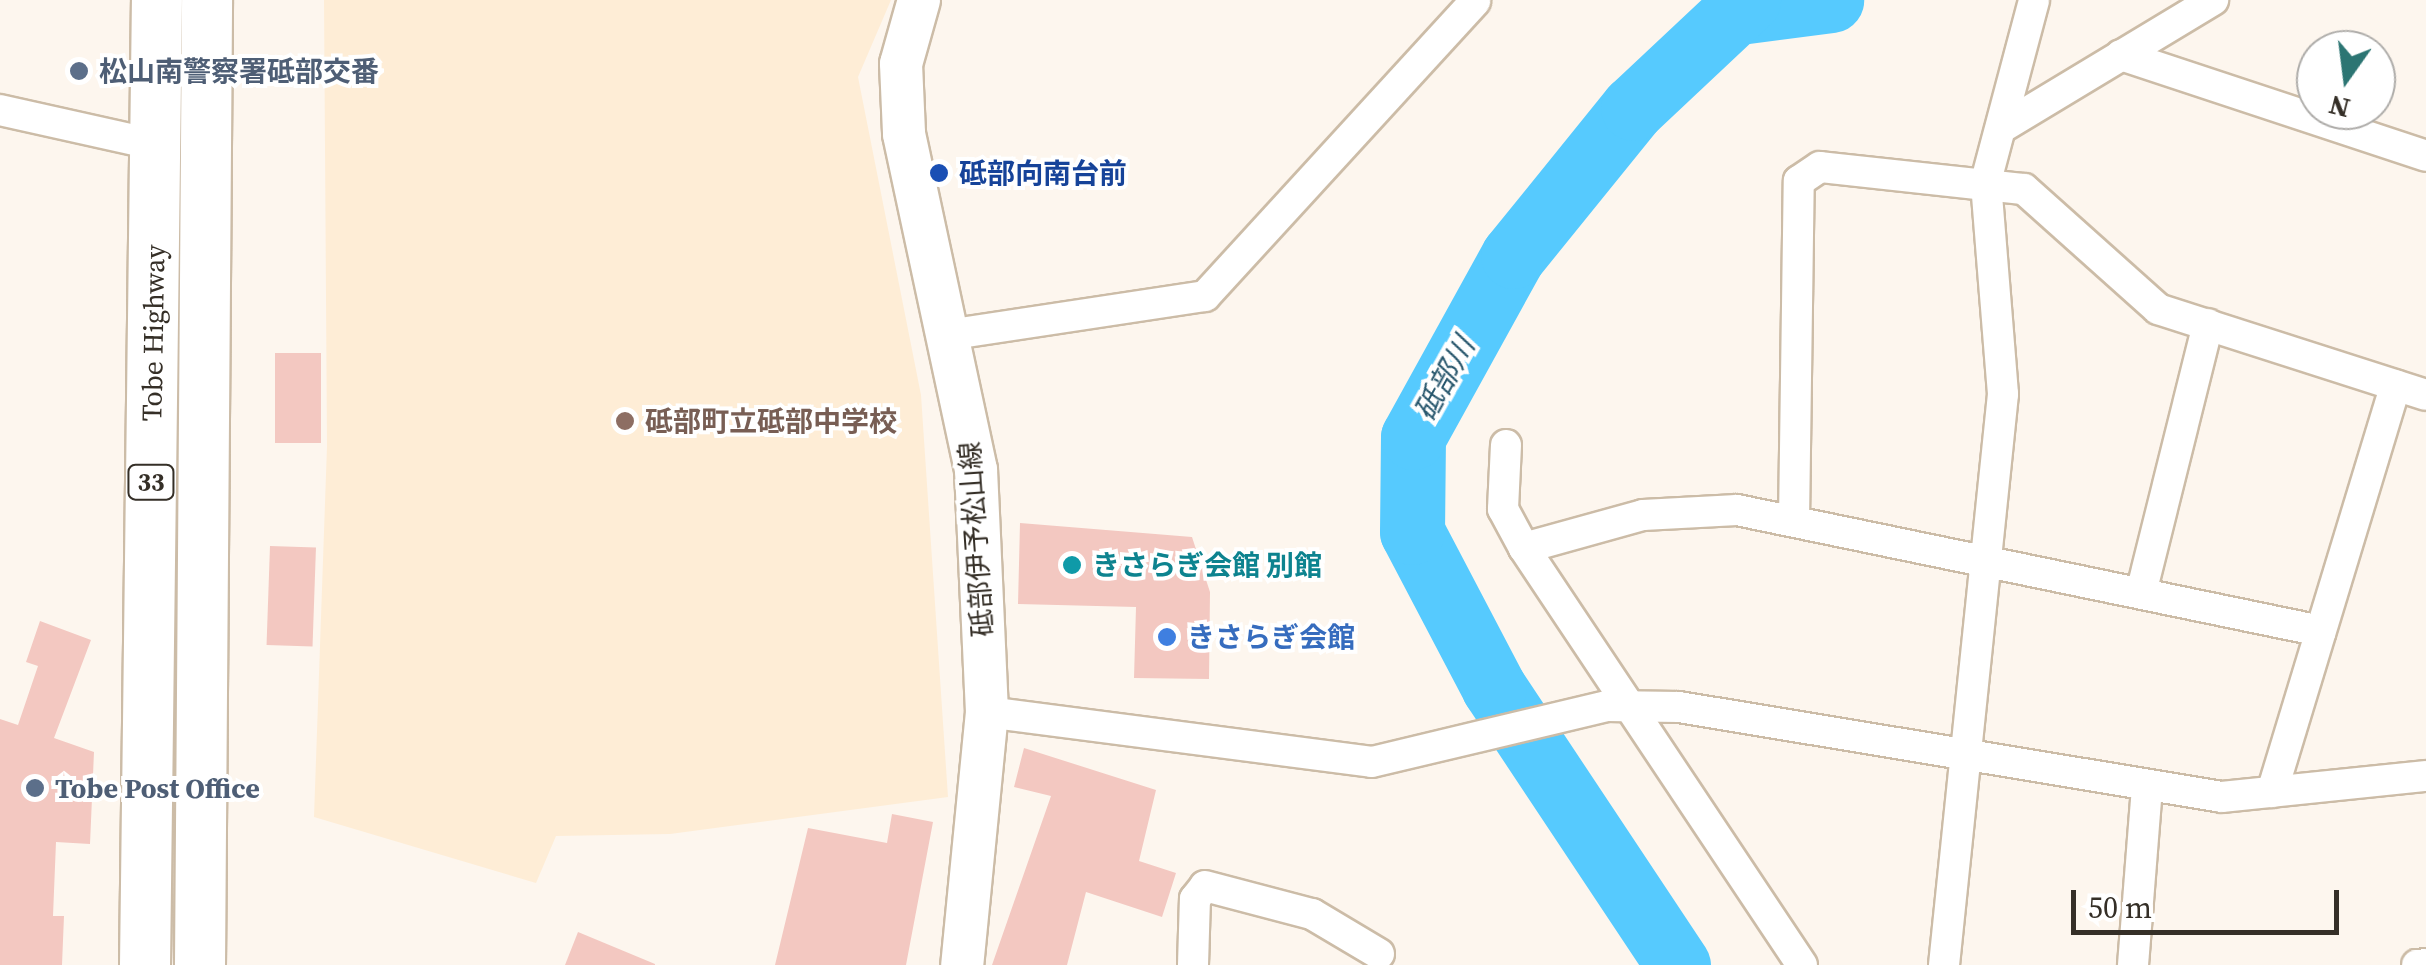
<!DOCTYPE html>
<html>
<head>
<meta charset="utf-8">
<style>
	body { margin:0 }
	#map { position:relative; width:2426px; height:965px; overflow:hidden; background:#fdf6ee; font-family:"Source Serif 4","Noto Sans JP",serif }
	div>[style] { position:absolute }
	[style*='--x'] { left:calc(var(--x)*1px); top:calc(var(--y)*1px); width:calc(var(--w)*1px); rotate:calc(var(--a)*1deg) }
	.built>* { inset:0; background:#feedd6 }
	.river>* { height:65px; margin:-32.5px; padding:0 32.5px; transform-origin:32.5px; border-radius:32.5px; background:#56cafe }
	.building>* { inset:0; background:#f3c8c1; transform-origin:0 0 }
	.roads { filter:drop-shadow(2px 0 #ccbca7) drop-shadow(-2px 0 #ccbca7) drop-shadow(0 2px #ccbca7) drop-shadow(0 -2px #ccbca7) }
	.minor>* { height:30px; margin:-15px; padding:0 15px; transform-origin:15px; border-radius:15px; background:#fff }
	.secondary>* { height:42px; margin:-21px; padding:0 21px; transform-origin:21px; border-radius:21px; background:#fff }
	.trunk>* { height:50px; margin:-25px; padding:0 25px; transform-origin:25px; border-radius:25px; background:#fff }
	.dots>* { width:28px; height:28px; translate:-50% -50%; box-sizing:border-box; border:5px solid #fff; border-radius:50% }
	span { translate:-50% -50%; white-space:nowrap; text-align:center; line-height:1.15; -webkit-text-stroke:8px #fff; paint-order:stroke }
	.shield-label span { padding:2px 8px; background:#fff; border:2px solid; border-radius:8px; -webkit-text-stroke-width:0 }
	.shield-label { font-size:25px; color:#352f27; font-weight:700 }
	.service-label { font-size:28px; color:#4e5e75; font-weight:700 }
	.left { translate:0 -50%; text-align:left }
	.transit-label { font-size:28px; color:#164399; font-weight:700 }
	.street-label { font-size:28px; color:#352f27 }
	.education-label { font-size:28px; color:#785e54; font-weight:700 }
	.culture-label { font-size:28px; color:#0d838f; font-weight:700 }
	.shop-label { font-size:28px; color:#366cbe; font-weight:700 }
	.water-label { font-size:30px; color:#28576d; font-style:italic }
	.north { position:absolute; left:2296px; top:30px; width:100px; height:100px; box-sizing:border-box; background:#fff; border:2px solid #aeaca9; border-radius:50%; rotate:194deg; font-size:28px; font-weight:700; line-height:40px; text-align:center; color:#352f27 }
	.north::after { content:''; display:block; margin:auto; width:35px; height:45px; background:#2c7573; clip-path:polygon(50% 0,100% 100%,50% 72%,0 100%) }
	.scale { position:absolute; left:2071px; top:890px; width:268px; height:45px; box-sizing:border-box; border:5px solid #352f27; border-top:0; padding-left:12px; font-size:30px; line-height:35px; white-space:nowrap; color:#352f27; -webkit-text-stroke:8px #fff; paint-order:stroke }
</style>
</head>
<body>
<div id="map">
	<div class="built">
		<i style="clip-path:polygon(324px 0,891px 0,858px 77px,921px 395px,948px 797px,670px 834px,556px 836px,536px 883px,314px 817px,327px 446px)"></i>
	</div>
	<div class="river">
		<i style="--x:1739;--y:12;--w:93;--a:-7.4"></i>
		<i style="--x:1678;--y:965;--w:333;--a:-123.6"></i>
		<i style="--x:1494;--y:688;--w:176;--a:-117.7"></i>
		<i style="--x:1412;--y:532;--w:95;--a:-89.4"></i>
		<i style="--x:1413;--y:437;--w:207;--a:-61.1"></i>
		<i style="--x:1513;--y:256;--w:191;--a:-51"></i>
		<i style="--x:1633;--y:108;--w:158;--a:-43.2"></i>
	</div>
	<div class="building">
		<i style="left:275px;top:353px;width:46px;height:90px"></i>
		<i style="clip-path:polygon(1020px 523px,1192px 537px,1210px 592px,1209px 679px,1134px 678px,1136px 607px,1018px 604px)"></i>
		<i style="left:270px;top:546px;width:46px;height:99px;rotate:2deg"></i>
		<i style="clip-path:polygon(40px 621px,91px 640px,54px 738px,94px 752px,90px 844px,56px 842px,53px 916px,64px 916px,62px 965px,0 965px,0 719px,18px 725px,38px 666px,26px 662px)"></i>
		<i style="clip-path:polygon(1024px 748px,1156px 790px,1139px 861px,1176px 873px,1162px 917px,1086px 892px,1067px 965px,992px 965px,1051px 796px,1014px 787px)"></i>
		<i style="clip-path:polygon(892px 814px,933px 822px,906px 965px,775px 965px,808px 828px,887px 843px)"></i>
		<i style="clip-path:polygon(578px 932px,655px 964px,655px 965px,565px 965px)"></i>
	</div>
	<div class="roads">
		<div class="minor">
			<i style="--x:2121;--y:55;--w:321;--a:18.3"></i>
			<i style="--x:0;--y:110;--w:160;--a:12.6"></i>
			<i style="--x:2006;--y:125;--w:242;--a:-31.1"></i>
			<i style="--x:947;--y:335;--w:261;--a:-8.6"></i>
			<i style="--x:1205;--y:296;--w:400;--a:-47.5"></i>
			<i style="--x:1506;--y:445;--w:64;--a:92.7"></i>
			<i style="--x:1503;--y:509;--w:44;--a:61.7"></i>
			<i style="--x:1524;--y:548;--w:501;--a:56.31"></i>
			<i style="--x:1794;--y:521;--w:340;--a:-89.2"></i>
			<i style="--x:1799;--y:181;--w:25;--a:-34"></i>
			<i style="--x:1820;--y:167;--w:205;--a:6.2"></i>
			<i style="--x:2024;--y:189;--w:180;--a:41.8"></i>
			<i style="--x:2158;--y:309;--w:281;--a:17.8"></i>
			<i style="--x:1524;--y:548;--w:123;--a:-15.5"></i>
			<i style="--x:1643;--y:515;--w:94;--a:-3"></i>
			<i style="--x:1737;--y:510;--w:596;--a:11.71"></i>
			<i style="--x:2141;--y:593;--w:277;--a:-76"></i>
			<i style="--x:987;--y:712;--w:388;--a:7.4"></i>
			<i style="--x:1372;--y:762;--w:242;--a:-13.4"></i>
			<i style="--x:1607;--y:706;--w:72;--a:0.8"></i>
			<i style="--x:1679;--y:707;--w:550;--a:9.41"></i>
			<i style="--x:2222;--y:797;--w:205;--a:-5.9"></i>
			<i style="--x:2272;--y:792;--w:425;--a:-73.1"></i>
			<i style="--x:1193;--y:965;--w:66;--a:-88.3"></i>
			<i style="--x:1195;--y:899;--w:16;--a:-52"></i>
			<i style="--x:1205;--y:886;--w:111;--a:14.7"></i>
			<i style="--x:1312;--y:914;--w:78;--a:30.8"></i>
			<i style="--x:1944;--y:965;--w:574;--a:-84.1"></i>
			<i style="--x:2003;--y:394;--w:214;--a:-94.6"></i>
			<i style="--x:1986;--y:181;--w:187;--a:-75.1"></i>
			<i style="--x:2133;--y:965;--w:178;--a:-85.5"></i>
			<i style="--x:2417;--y:965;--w:9;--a:-6"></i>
		</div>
		<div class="secondary">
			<i style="--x:919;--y:0;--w:66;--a:105.7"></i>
			<i style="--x:901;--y:64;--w:70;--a:87.5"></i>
			<i style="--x:904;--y:134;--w:344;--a:77.9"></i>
			<i style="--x:976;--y:470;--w:242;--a:87.4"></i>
			<i style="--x:987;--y:712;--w:254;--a:95.6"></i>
		</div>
		<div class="trunk">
			<i style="--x:145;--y:965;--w:965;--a:-89.29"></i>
			<i style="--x:200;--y:965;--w:965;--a:-89.58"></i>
		</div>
	</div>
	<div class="dots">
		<i style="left:79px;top:71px;background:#5c6f8a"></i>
		<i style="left:939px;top:173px;background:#1a4fb4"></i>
		<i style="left:625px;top:421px;background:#8d6e63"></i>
		<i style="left:1072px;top:565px;background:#0f9aa8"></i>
		<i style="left:1167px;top:637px;background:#3f7fe0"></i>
		<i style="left:35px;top:788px;background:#5c6f8a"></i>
	</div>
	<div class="shield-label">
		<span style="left:151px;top:482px">33</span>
	</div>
	<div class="service-label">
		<span class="left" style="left:99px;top:71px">松山南警察署砥部交番</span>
		<span class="left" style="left:55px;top:788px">Tobe Post Office</span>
	</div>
	<div class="transit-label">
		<span class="left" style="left:959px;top:173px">砥部向南台前</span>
	</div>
	<div class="street-label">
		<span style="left:153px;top:333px;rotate:-89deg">Tobe Highway</span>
		<span style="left:976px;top:539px;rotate:-94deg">砥部伊予松山線</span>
	</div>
	<div class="education-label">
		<span class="left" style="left:645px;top:421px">砥部町立砥部中学校</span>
	</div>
	<div class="culture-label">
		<span class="left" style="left:1092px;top:565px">きさらぎ会館 別館</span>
	</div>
	<div class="shop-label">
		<span class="left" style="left:1187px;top:637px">きさらぎ会館</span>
	</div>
	<div class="water-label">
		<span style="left:1445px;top:379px;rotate:-61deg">砥部川</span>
	</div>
	<div class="north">N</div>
	<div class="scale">50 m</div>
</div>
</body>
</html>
